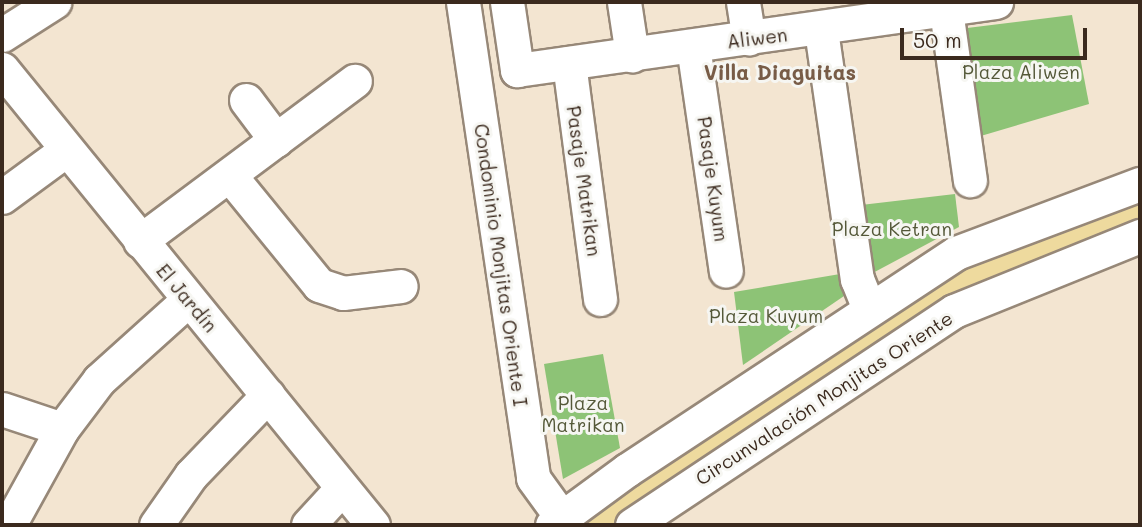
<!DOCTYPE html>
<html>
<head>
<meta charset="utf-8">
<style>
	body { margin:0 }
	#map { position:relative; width:1142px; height:527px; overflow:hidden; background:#f3e5d1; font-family:Mali,sans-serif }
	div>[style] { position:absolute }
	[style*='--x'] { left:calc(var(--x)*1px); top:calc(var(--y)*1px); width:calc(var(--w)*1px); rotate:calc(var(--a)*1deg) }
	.green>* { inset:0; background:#8dc376 }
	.sand>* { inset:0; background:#eeda9e }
	.roads { filter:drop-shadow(2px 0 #978878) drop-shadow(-2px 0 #978878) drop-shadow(0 2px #978878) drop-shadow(0 -2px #978878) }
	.minor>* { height:33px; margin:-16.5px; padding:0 16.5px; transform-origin:16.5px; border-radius:16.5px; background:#fff }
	span { translate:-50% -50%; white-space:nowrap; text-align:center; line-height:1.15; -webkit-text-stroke:6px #f6f6f2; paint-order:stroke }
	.street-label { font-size:19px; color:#3b2a1e }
	.park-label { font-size:19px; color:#545838 }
	.neighbourhood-label { font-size:21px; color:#785c47; font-weight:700 }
	.frame { position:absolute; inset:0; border:4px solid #3b2a1e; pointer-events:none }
	.scale { position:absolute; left:900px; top:28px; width:187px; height:32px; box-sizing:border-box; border:4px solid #3b2a1e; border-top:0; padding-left:9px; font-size:21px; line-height:24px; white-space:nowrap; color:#3b2a1e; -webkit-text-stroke:5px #f6f6f2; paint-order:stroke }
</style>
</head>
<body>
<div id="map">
	<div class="green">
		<i style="clip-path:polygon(1072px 15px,1089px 104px,974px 138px,959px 29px)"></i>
		<i style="clip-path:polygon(955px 194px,959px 227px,869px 275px,861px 205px)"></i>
		<i style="clip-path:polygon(840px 274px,844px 296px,743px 365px,734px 292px)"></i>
		<i style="clip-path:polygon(603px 354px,620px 448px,563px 479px,544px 364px)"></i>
	</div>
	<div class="sand">
		<i style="clip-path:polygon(1140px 194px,1140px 221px,727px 447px,614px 525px,576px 525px,943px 276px)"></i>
	</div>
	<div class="roads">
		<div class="minor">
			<i style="--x:463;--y:2;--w:481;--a:81.6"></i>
			<i style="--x:533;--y:478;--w:49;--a:54.1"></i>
			<i style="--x:507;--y:2;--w:69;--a:81.6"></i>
			<i style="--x:517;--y:70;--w:484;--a:-8.1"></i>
			<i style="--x:624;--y:2;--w:54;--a:81.4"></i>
			<i style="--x:743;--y:2;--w:37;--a:81"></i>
			<i style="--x:946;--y:10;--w:172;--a:82"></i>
			<i style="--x:821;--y:30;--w:252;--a:81.8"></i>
			<i style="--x:857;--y:279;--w:31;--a:68"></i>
			<i style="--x:2;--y:35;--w:62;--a:-32.4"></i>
			<i style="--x:693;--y:46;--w:227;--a:81.7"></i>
			<i style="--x:569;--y:63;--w:238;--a:82.5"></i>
			<i style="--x:2;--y:69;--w:588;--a:50.87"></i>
			<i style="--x:246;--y:100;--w:50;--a:53.1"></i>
			<i style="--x:231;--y:177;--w:139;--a:50.8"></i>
			<i style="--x:319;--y:285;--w:25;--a:18"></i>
			<i style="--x:343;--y:293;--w:58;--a:-6.9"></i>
			<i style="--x:2;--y:197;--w:79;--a:-36.3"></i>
			<i style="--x:140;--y:241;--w:268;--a:-36.7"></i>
			<i style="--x:2;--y:409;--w:63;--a:18.4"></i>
			<i style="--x:9;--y:525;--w:110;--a:-61.1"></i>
			<i style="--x:62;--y:429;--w:61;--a:-52.9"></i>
			<i style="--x:99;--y:380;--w:120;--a:-42"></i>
			<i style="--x:156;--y:525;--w:61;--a:-55"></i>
			<i style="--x:191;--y:475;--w:111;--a:-46.1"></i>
			<i style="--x:308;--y:525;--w:50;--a:-47.4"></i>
			<i style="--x:552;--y:525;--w:93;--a:-36.3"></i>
			<i style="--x:627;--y:470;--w:394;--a:-33.4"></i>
			<i style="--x:956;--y:253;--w:197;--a:-20.6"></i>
			<i style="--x:632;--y:525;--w:387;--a:-33.6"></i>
			<i style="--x:954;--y:311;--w:201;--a:-22"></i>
		</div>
	</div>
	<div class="street-label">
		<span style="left:757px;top:38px;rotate:-7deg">Aliwen</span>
		<span style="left:713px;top:179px;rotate:82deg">Pasaje Kuyum</span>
		<span style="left:584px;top:181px;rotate:82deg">Pasaje Matrikan</span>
		<span style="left:501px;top:265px;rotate:82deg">Condominio Monjitas Oriente I</span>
		<span style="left:187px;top:298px;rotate:50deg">El Jardín</span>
		<span style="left:824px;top:398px;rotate:-33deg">Circunvalación Monjitas Oriente</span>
	</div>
	<div class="park-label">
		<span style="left:1021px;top:72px">Plaza Aliwen</span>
		<span style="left:892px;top:229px">Plaza Ketran</span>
		<span style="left:766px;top:316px">Plaza Kuyum</span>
		<span style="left:583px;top:414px">Plaza<br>Matrikan</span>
	</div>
	<div class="neighbourhood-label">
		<span style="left:780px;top:72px">Villa Diaguitas</span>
	</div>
	<div class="frame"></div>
	<div class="scale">50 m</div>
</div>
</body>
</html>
